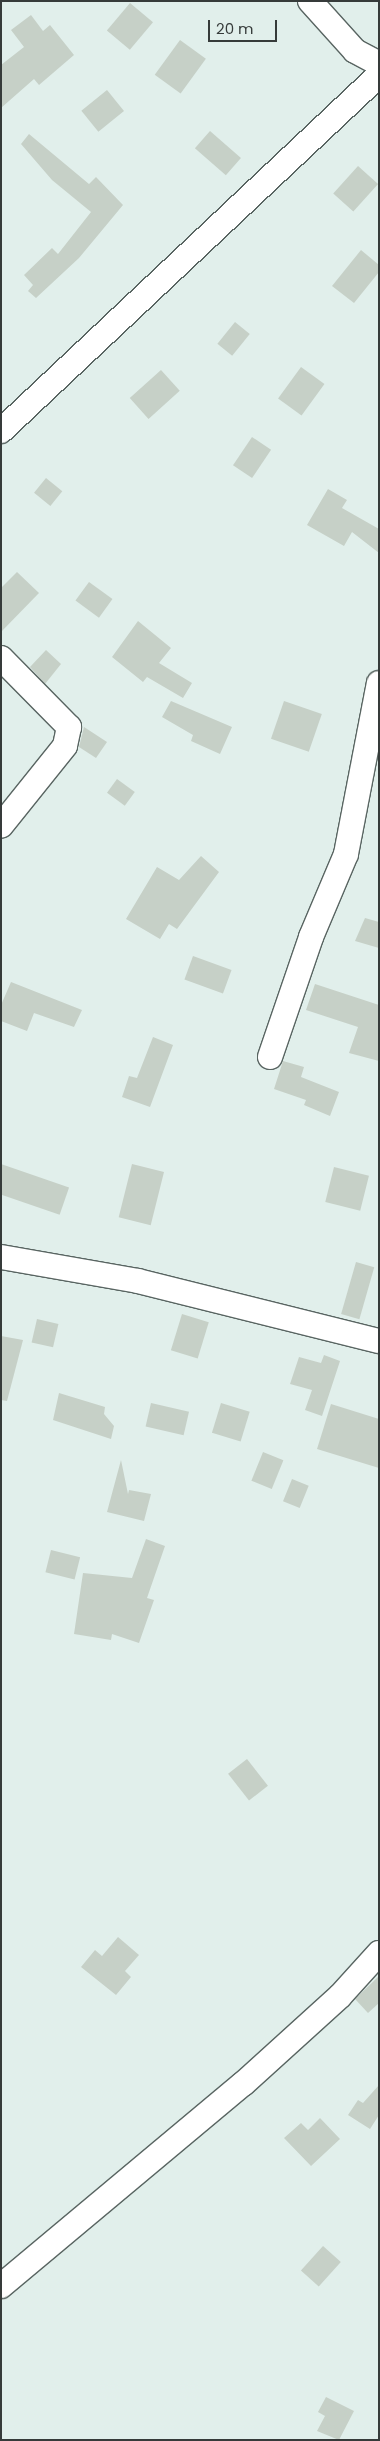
<!DOCTYPE html>
<html>
<head>
<meta charset="utf-8">
<style>
	body { margin:0 }
	#map { position:relative; width:380px; height:2441px; overflow:hidden; background:#e1efeb; font-family:Poppins,sans-serif }
	div>[style] { position:absolute }
	[style*='--x'] { left:calc(var(--x)*1px); top:calc(var(--y)*1px); width:calc(var(--w)*1px); rotate:calc(var(--a)*1deg) }
	.building>* { inset:0; background:#c6d0c7; transform-origin:0 0 }
	.roads { filter:drop-shadow(1px 0 #596562) drop-shadow(-1px 0 #596562) drop-shadow(0 1px #596562) drop-shadow(0 -1px #596562) }
	.minor>* { height:24px; margin:-12px; padding:0 12px; transform-origin:12px; border-radius:12px; background:#fff }
	span { translate:-50% -50%; white-space:nowrap; text-align:center; line-height:1.15; -webkit-text-stroke:4.5px #e1efeb; paint-order:stroke }
	.frame { position:absolute; inset:0; border:2px solid #363b3a; pointer-events:none }
	.scale { position:absolute; left:208px; top:20px; width:69px; height:22px; box-sizing:border-box; border:2px solid #363b3a; border-top:0; padding-left:6px; font-size:15px; line-height:18px; white-space:nowrap; color:#363b3a; -webkit-text-stroke:4px #e1efeb; paint-order:stroke }
</style>
</head>
<body>
<div id="map">
	<div class="building">
		<i style="left:130px;top:3px;width:30px;height:36px;rotate:40deg"></i>
		<i style="clip-path:polygon(31px 15px,43px 31px,50px 25px,74px 55px,39px 85px,34px 79px,1px 108px,1px 65px,24px 47px,11px 30px)"></i>
		<i style="left:180px;top:40px;width:32px;height:43px;rotate:36deg"></i>
		<i style="left:107px;top:90px;width:27px;height:33px;rotate:51deg"></i>
		<i style="left:210px;top:131px;width:41px;height:23px;rotate:41deg"></i>
		<i style="clip-path:polygon(29px 134px,89px 184px,96px 177px,123px 205px,79px 258px,36px 298px,28px 291px,33px 285px,24px 275px,52px 248px,58px 254px,91px 212px,52px 180px,21px 144px)"></i>
		<i style="left:358px;top:166px;width:27px;height:37px;rotate:42deg"></i>
		<i style="clip-path:polygon(361px 250px,379px 265px,379px 272px,354px 303px,332px 286px)"></i>
		<i style="left:235px;top:322px;width:19px;height:28px;rotate:39deg"></i>
		<i style="left:301px;top:367px;width:29px;height:39px;rotate:36deg"></i>
		<i style="left:161px;top:370px;width:28px;height:42px;rotate:48deg"></i>
		<i style="left:252px;top:437px;width:23px;height:34px;rotate:34deg"></i>
		<i style="left:46px;top:478px;width:21px;height:19px;rotate:39deg"></i>
		<i style="clip-path:polygon(328px 489px,347px 500px,342px 508px,379px 529px,379px 553px,352px 532px,344px 546px,307px 525px)"></i>
		<i style="clip-path:polygon(17px 572px,39px 593px,1px 632px,1px 588px)"></i>
		<i style="left:89px;top:582px;width:29px;height:23px;rotate:36deg"></i>
		<i style="clip-path:polygon(138px 621px,171px 648px,159px 663px,192px 683px,183px 698px,147px 677px,143px 682px,112px 657px)"></i>
		<i style="clip-path:polygon(46px 650px,61px 664px,45px 684px,30px 667px)"></i>
		<i style="clip-path:polygon(171px 701px,232px 727px,220px 754px,191px 741px,193px 735px,162px 717px)"></i>
		<i style="left:284px;top:701px;width:40px;height:40px;rotate:19deg"></i>
		<i style="clip-path:polygon(84px 727px,107px 742px,96px 758px,79px 747px)"></i>
		<i style="left:117px;top:779px;width:22px;height:17px;rotate:36deg"></i>
		<i style="clip-path:polygon(201px 856px,219px 872px,177px 929px,169px 924px,160px 939px,126px 919px,157px 867px,179px 880px)"></i>
		<i style="clip-path:polygon(365px 918px,379px 922px,379px 948px,355px 941px)"></i>
		<i style="left:193px;top:956px;width:41px;height:25px;rotate:20deg"></i>
		<i style="clip-path:polygon(11px 982px,82px 1010px,74px 1027px,34px 1013px,27px 1031px,1px 1021px,1px 1005px)"></i>
		<i style="clip-path:polygon(315px 984px,379px 1005px,379px 1061px,349px 1053px,358px 1027px,306px 1010px)"></i>
		<i style="clip-path:polygon(153px 1037px,173px 1045px,150px 1107px,122px 1097px,129px 1076px,137px 1078px)"></i>
		<i style="clip-path:polygon(283px 1061px,304px 1067px,301px 1077px,339px 1092px,330px 1116px,304px 1105px,306px 1100px,274px 1089px)"></i>
		<i style="left:1px;top:1164px;width:72px;height:29px;rotate:19deg"></i>
		<i style="left:132px;top:1164px;width:33px;height:55px;rotate:14deg"></i>
		<i style="left:334px;top:1167px;width:36px;height:36px;rotate:14deg"></i>
		<i style="left:356px;top:1262px;width:19px;height:54px;rotate:16deg"></i>
		<i style="left:182px;top:1314px;width:28px;height:38px;rotate:17deg"></i>
		<i style="left:37px;top:1319px;width:22px;height:24px;rotate:13deg"></i>
		<i style="clip-path:polygon(1px 1336px,23px 1340px,7px 1401px,1px 1400px)"></i>
		<i style="clip-path:polygon(324px 1355px,340px 1361px,322px 1416px,305px 1410px,312px 1390px,290px 1384px,299px 1357px,321px 1363px)"></i>
		<i style="clip-path:polygon(59px 1393px,105px 1407px,104px 1414px,114px 1426px,111px 1439px,53px 1420px)"></i>
		<i style="left:151px;top:1403px;width:39px;height:24px;rotate:13deg"></i>
		<i style="left:221px;top:1403px;width:30px;height:31px;rotate:17deg"></i>
		<i style="clip-path:polygon(331px 1404px,379px 1419px,379px 1468px,317px 1449px)"></i>
		<i style="left:263px;top:1452px;width:22px;height:31px;rotate:22deg"></i>
		<i style="clip-path:polygon(121px 1460px,128px 1494px,129px 1490px,151px 1494px,144px 1521px,107px 1512px)"></i>
		<i style="left:292px;top:1479px;width:18px;height:24px;rotate:22deg"></i>
		<i style="clip-path:polygon(146px 1539px,165px 1546px,147px 1598px,154px 1600px,139px 1643px,112px 1634px,111px 1640px,74px 1634px,83px 1573px,132px 1578px)"></i>
		<i style="left:51px;top:1550px;width:30px;height:23px;rotate:14deg"></i>
		<i style="left:247px;top:1759px;width:34px;height:24px;rotate:52deg"></i>
		<i style="clip-path:polygon(118px 1937px,139px 1955px,125px 1971px,131px 1977px,116px 1995px,81px 1967px,95px 1950px,102px 1956px)"></i>
		<i style="clip-path:polygon(379px 1976px,379px 2003px,368px 2013px,355px 1999px)"></i>
		<i style="clip-path:polygon(379px 2085px,379px 2115px,370px 2129px,348px 2115px,358px 2100px,363px 2103px)"></i>
		<i style="clip-path:polygon(320px 2118px,340px 2139px,311px 2166px,284px 2138px,301px 2123px,308px 2130px)"></i>
		<i style="left:323px;top:2246px;width:24px;height:33px;rotate:42deg"></i>
		<i style="clip-path:polygon(326px 2397px,354px 2411px,339px 2440px,317px 2431px,325px 2416px,318px 2412px)"></i>
	</div>
	<div class="roads">
		<div class="minor">
			<i style="--x:310;--y:1;--w:67;--a:48"></i>
			<i style="--x:355;--y:51;--w:27;--a:28"></i>
			<i style="--x:1;--y:431;--w:519;--a:-43.28"></i>
			<i style="--x:1;--y:658;--w:97;--a:45.4"></i>
			<i style="--x:69;--y:727;--w:19;--a:102"></i>
			<i style="--x:65;--y:746;--w:102;--a:128.7"></i>
			<i style="--x:270;--y:1057;--w:127;--a:-71.1"></i>
			<i style="--x:311;--y:937;--w:90;--a:-67.1"></i>
			<i style="--x:346;--y:854;--w:174;--a:-79.1"></i>
			<i style="--x:1;--y:1257;--w:139;--a:9.9"></i>
			<i style="--x:138;--y:1281;--w:248;--a:14"></i>
			<i style="--x:1;--y:2286;--w:315;--a:-39.9"></i>
			<i style="--x:243;--y:2084;--w:131;--a:-42.2"></i>
			<i style="--x:340;--y:1996;--w:58;--a:-47.8"></i>
		</div>
	</div>
	<div class="frame"></div>
	<div class="scale">20 m</div>
</div>
</body>
</html>
